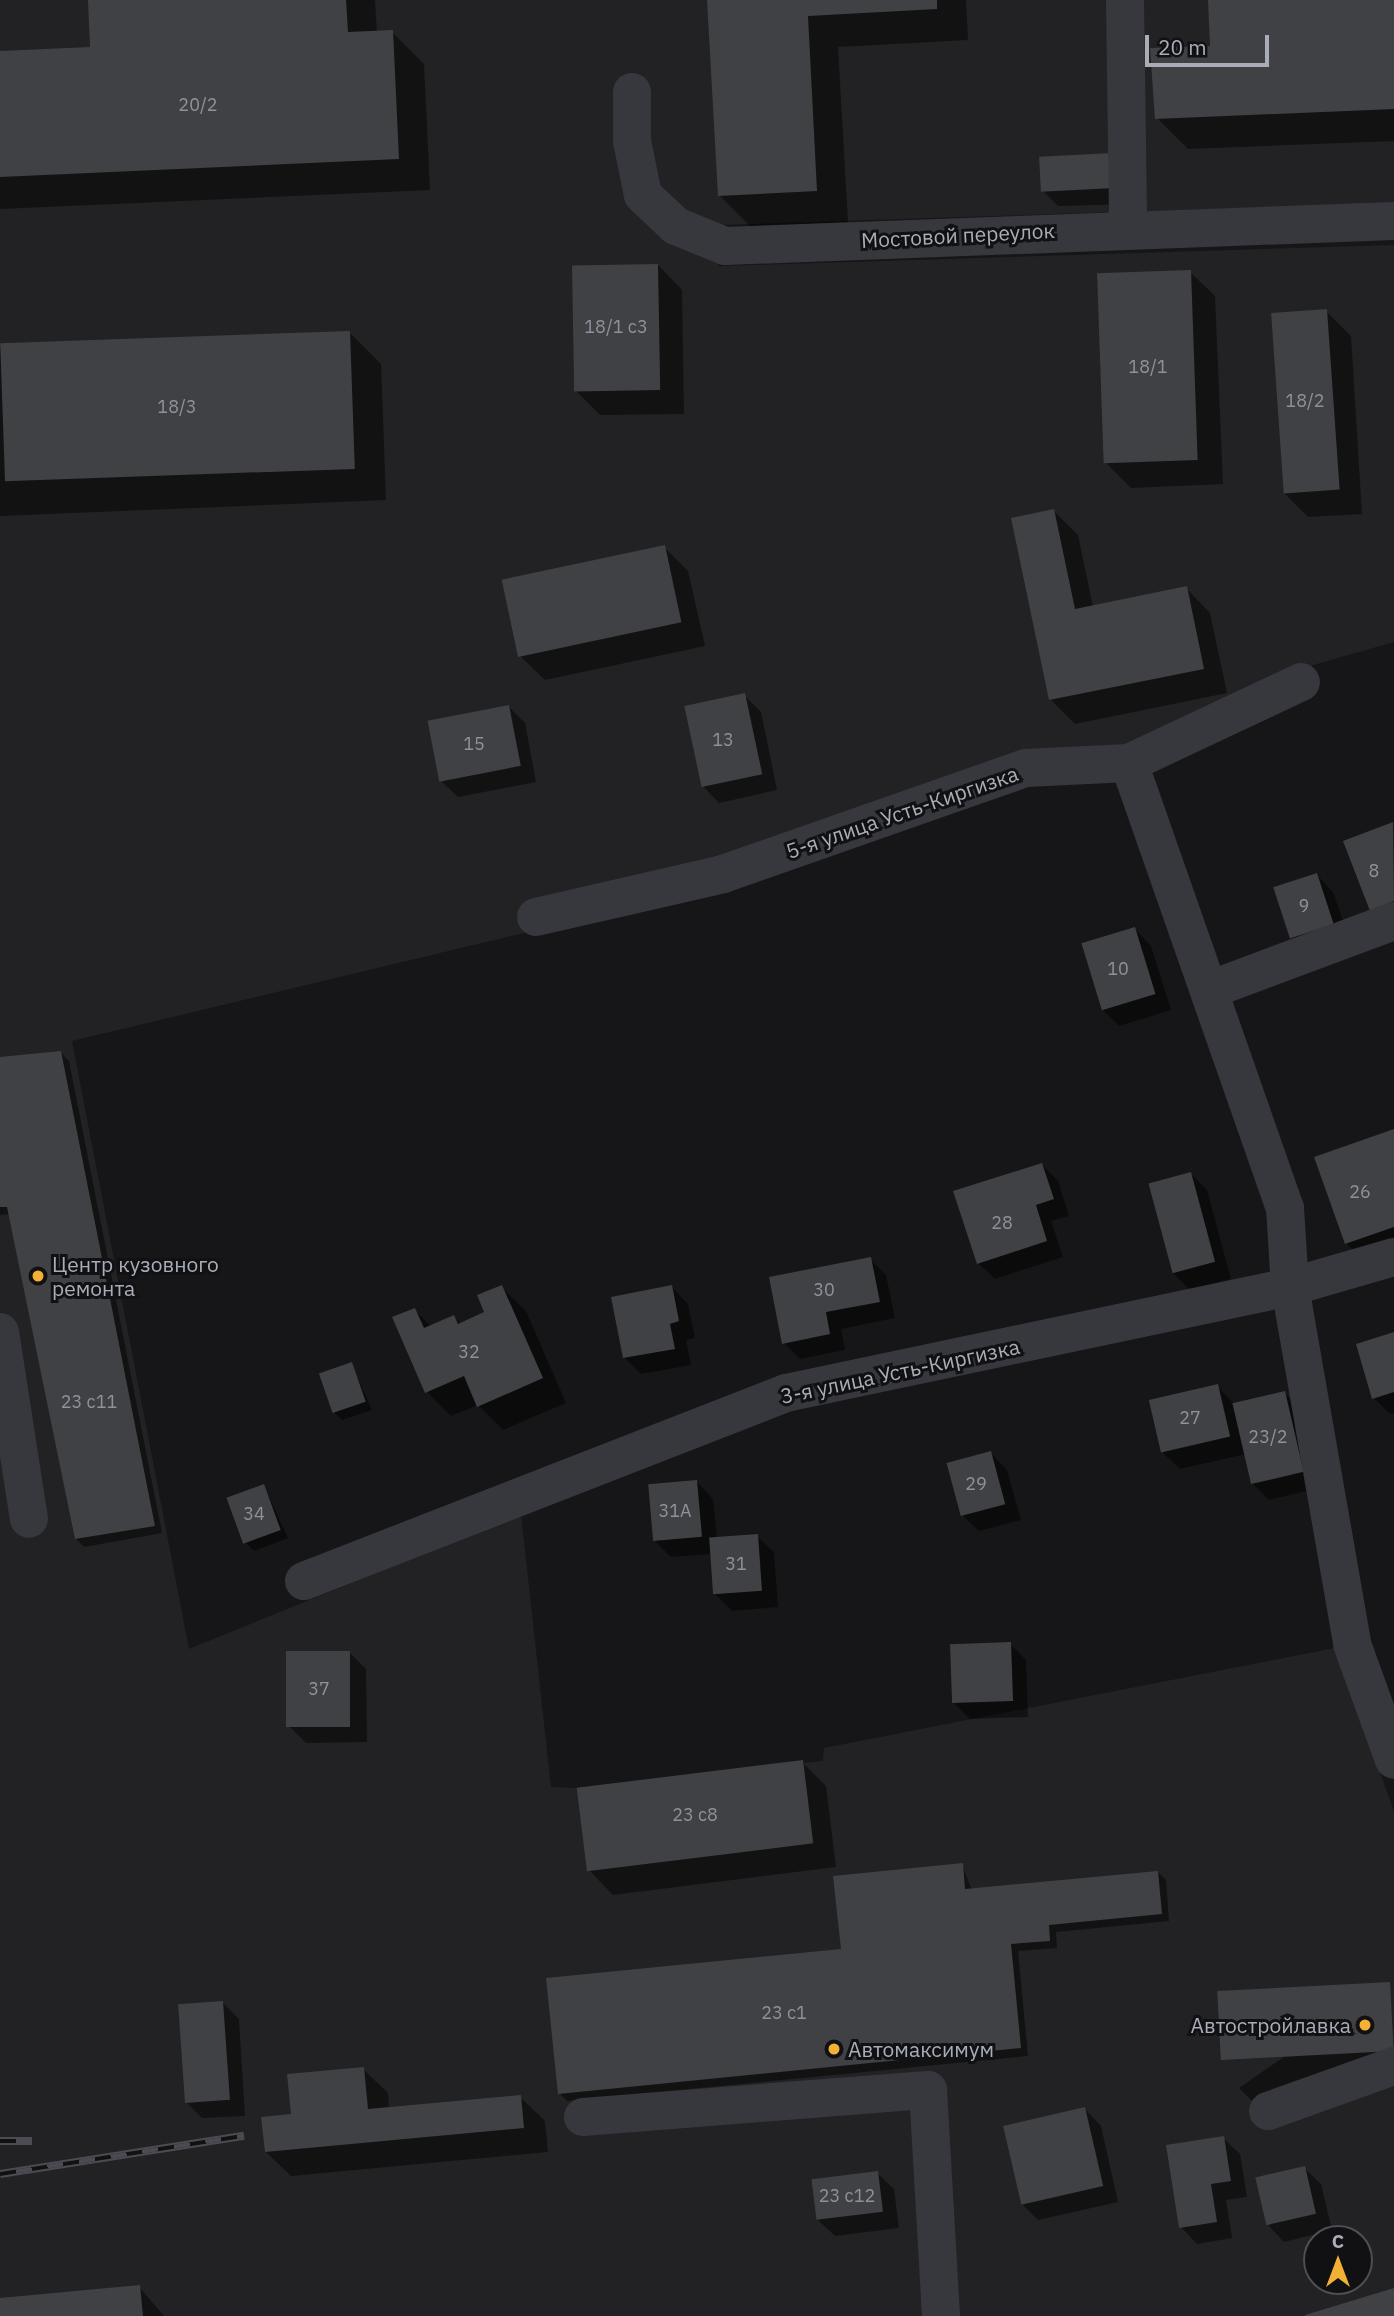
<!DOCTYPE html>
<html>
<head>
<meta charset="utf-8">
<style>
	body { margin:0 }
	#map { position:relative; width:1394px; height:2316px; overflow:hidden; background:#161618; font-family:"IBM Plex Sans",sans-serif }
	div>[style] { position:absolute }
	[style*='--x'] { left:calc(var(--x)*1px); top:calc(var(--y)*1px); width:calc(var(--w)*1px); rotate:calc(var(--a)*1deg) }
	.built>* { inset:0; background:#222225 }
	.shadow>* { inset:0; background:#0007 }
	.building>* { inset:0; background:#404145; transform-origin:0 0 }
	.minor>* { height:38px; margin:-19px; padding:0 19px; transform-origin:19px; border-radius:19px; background:#37383d }
	.rail>* { height:8px; margin-top:-4px; transform-origin:0; background:repeating-linear-gradient(90deg,#111113 0 16px,#4a4c52 0 32px); box-sizing:border-box; border-block:2px solid #4a4c52 }
	.dots>* { width:19px; height:19px; translate:-50% -50%; box-sizing:border-box; border:4px solid #111113; border-radius:50% }
	span { translate:-50% -50%; white-space:nowrap; text-align:center; line-height:1.15; -webkit-text-stroke:6px #111113; paint-order:stroke }
	.number-label { font-size:18px; color:#8e929b }
	.number-label span { -webkit-text-stroke-width:0 }
	.street-label { font-size:21px; color:#a8adb8 }
	.poi-label { font-size:21px; color:#a8adb8 }
	.left { translate:0 -50%; text-align:left }
	.right { translate:-100% -50%; text-align:right }
	.north { position:absolute; left:1303px; top:2225px; width:70px; height:70px; box-sizing:border-box; background:#111113; border:2px solid #4d4f55; border-radius:50%; rotate:0deg; font-size:19px; font-weight:700; line-height:28px; text-align:center; color:#a8adb8 }
	.north::after { content:''; display:block; margin:auto; width:24px; height:32px; background:#f2b134; clip-path:polygon(50% 0,100% 100%,50% 72%,0 100%) }
	.scale { position:absolute; left:1145px; top:35px; width:124px; height:32px; box-sizing:border-box; border:4px solid #a8adb8; border-top:0; padding-left:9px; font-size:21px; line-height:24px; white-space:nowrap; color:#a8adb8; -webkit-text-stroke:5px #111113; paint-order:stroke }
</style>
</head>
<body>
<div id="map">
	<div class="built">
		<i style="clip-path:polygon(evenodd,0 0,1394px 0,1394px 203px,718px 225px,719px 266px,1394px 245px,1394px 642px,1296px 670px,1122px 748px,532px 931px,72px 1041px,189px 1649px,521px 1514px,551px 1787px,577px 1788px,823px 1761px,824px 1748px,1335px 1648px,1394px 1811px,1394px 2316px,0 2316px,0 0,1317px 2239px,1359px 2239px,1359px 2281px,1317px 2281px,1317px 2239px)"></i>
	</div>
	<div class="shadow">
		<i style="clip-path:polygon(90px 0,375px 0,377px 33px,392px 32px,424px 64px,430px 190px,0 209px,0 53px,92px 49px)"></i>
		<i style="clip-path:polygon(708px 0,966px 0,968px 40px,838px 47px,848px 222px,751px 227px,719px 195px)"></i>
		<i style="clip-path:polygon(1210px 0,1394px 0,1394px 141px,1188px 149px,1157px 118px,1211px 47px)"></i>
		<i style="clip-path:polygon(1113px 154px,1131px 204px,1058px 206px,1042px 190px)"></i>
		<i style="clip-path:polygon(658px 265px,682px 290px,684px 414px,600px 415px,576px 391px)"></i>
		<i style="clip-path:polygon(1190px 272px,1215px 296px,1223px 484px,1131px 488px,1106px 463px)"></i>
		<i style="clip-path:polygon(1326px 311px,1351px 336px,1362px 514px,1308px 517px,1284px 493px)"></i>
		<i style="clip-path:polygon(350px 333px,381px 364px,386px 500px,0 516px,0 347px)"></i>
		<i style="clip-path:polygon(1054px 511px,1078px 535px,1093px 607px,1186px 588px,1210px 613px,1227px 693px,1075px 724px,1050px 699px)"></i>
		<i style="clip-path:polygon(664px 547px,688px 571px,705px 646px,545px 680px,520px 656px)"></i>
		<i style="clip-path:polygon(744px 695px,761px 712px,777px 790px,719px 803px,703px 786px)"></i>
		<i style="clip-path:polygon(509px 707px,525px 723px,536px 782px,458px 797px,441px 781px)"></i>
		<i style="clip-path:polygon(1393px 824px,1394px 924px,1388px 926px)"></i>
		<i style="clip-path:polygon(1317px 875px,1333px 892px,1350px 940px,1309px 954px,1293px 937px)"></i>
		<i style="clip-path:polygon(1135px 929px,1151px 946px,1171px 1010px,1119px 1026px,1103px 1010px)"></i>
		<i style="clip-path:polygon(61px 1053px,69px 1061px,162px 1533px,84px 1547px,76px 1539px,10px 1214px,0 1215px,0 1059px)"></i>
		<i style="clip-path:polygon(1394px 1131px,1394px 1259px,1371px 1267px,1346px 1243px)"></i>
		<i style="clip-path:polygon(1042px 1165px,1058px 1181px,1069px 1216px,1051px 1221px,1063px 1257px,995px 1279px,978px 1263px)"></i>
		<i style="clip-path:polygon(1190px 1173px,1207px 1190px,1231px 1279px,1190px 1290px,1173px 1273px)"></i>
		<i style="clip-path:polygon(870px 1259px,886px 1275px,895px 1318px,841px 1329px,845px 1350px,800px 1359px,784px 1343px)"></i>
		<i style="clip-path:polygon(501px 1287px,526px 1311px,566px 1403px,503px 1430px,478px 1405px,451px 1416px,427px 1392px,414px 1310px,432px 1327px,454px 1317px,461px 1324px,486px 1313px)"></i>
		<i style="clip-path:polygon(672px 1287px,688px 1304px,695px 1338px,686px 1340px,691px 1365px,641px 1374px,624px 1357px)"></i>
		<i style="clip-path:polygon(1394px 1334px,1394px 1413px,1390px 1414px,1374px 1398px)"></i>
		<i style="clip-path:polygon(351px 1364px,372px 1410px,342px 1420px,334px 1412px)"></i>
		<i style="clip-path:polygon(1217px 1386px,1234px 1404px,1284px 1393px,1301px 1409px,1319px 1488px,1269px 1500px,1253px 1484px,1246px 1454px,1180px 1469px,1163px 1453px)"></i>
		<i style="clip-path:polygon(991px 1453px,1007px 1470px,1021px 1520px,979px 1531px,962px 1515px)"></i>
		<i style="clip-path:polygon(697px 1482px,713px 1499px,717px 1539px,757px 1536px,774px 1552px,778px 1607px,732px 1611px,715px 1594px,712px 1554px,671px 1557px,655px 1541px)"></i>
		<i style="clip-path:polygon(264px 1486px,288px 1538px,254px 1551px,246px 1543px)"></i>
		<i style="clip-path:polygon(1010px 1644px,1026px 1660px,1028px 1717px,970px 1719px,954px 1703px)"></i>
		<i style="clip-path:polygon(349px 1652px,366px 1669px,367px 1742px,306px 1743px,289px 1726px)"></i>
		<i style="clip-path:polygon(802px 1762px,826px 1786px,836px 1867px,613px 1895px,589px 1870px)"></i>
		<i style="clip-path:polygon(962px 1865px,972px 1890px,1158px 1872px,1166px 1880px,1169px 1921px,1056px 1932px,1057px 1948px,1018px 1951px,1028px 2056px,567px 2101px,559px 2093px,843px 1951px)"></i>
		<i style="clip-path:polygon(1389px 1984px,1394px 2080px,1264px 2113px,1239px 2088px)"></i>
		<i style="clip-path:polygon(223px 2003px,239px 2019px,245px 2116px,202px 2118px,186px 2102px)"></i>
		<i style="clip-path:polygon(363px 2069px,388px 2093px,389px 2109px,520px 2097px,545px 2121px,548px 2152px,291px 2176px,266px 2152px,293px 2116px)"></i>
		<i style="clip-path:polygon(1085px 2109px,1101px 2126px,1118px 2202px,1038px 2220px,1022px 2204px)"></i>
		<i style="clip-path:polygon(1223px 2138px,1240px 2154px,1247px 2197px,1226px 2200px,1232px 2238px,1197px 2244px,1181px 2227px)"></i>
		<i style="clip-path:polygon(1304px 2168px,1321px 2184px,1332px 2230px,1284px 2242px,1268px 2225px)"></i>
		<i style="clip-path:polygon(877px 2173px,894px 2189px,899px 2228px,835px 2236px,818px 2220px)"></i>
		<i style="clip-path:polygon(139px 2287px,164px 2316px,0 2316px,0 2299px)"></i>
	</div>
	<div class="building">
		<i style="clip-path:polygon(88px 0,346px 0,348px 32px,393px 30px,399px 159px,0 177px,0 51px,90px 47px)"></i>
		<i style="clip-path:polygon(707px 0,937px 0,937px 9px,808px 16px,817px 191px,718px 196px)"></i>
		<i style="clip-path:polygon(1208px 0,1394px 0,1394px 109px,1155px 119px,1150px 48px,1210px 46px)"></i>
		<i style="left:1113px;top:153px;width:35px;height:74px;rotate:87deg"></i>
		<i style="left:658px;top:264px;width:126px;height:86px;rotate:89deg"></i>
		<i style="left:1191px;top:270px;width:190px;height:94px;rotate:88deg"></i>
		<i style="left:1327px;top:309px;width:181px;height:56px;rotate:86deg"></i>
		<i style="left:350px;top:331px;width:138px;height:350px;rotate:88deg"></i>
		<i style="clip-path:polygon(1054px 509px,1075px 609px,1187px 586px,1204px 669px,1049px 700px,1011px 518px)"></i>
		<i style="left:665px;top:545px;width:79px;height:167px;rotate:78deg"></i>
		<i style="left:745px;top:693px;width:83px;height:62px;rotate:78deg"></i>
		<i style="left:509px;top:705px;width:62px;height:83px;rotate:79deg"></i>
		<i style="clip-path:polygon(1393px 822px,1394px 901px,1370px 911px,1343px 841px)"></i>
		<i style="left:1317px;top:873px;width:54px;height:46px;rotate:72deg"></i>
		<i style="left:1135px;top:927px;width:70px;height:56px;rotate:73deg"></i>
		<i style="clip-path:polygon(61px 1051px,155px 1526px,75px 1539px,7px 1207px,0 1207px,0 1057px)"></i>
		<i style="clip-path:polygon(1394px 1129px,1394px 1227px,1345px 1244px,1314px 1157px)"></i>
		<i style="clip-path:polygon(1042px 1163px,1054px 1199px,1036px 1205px,1047px 1241px,977px 1264px,953px 1191px)"></i>
		<i style="left:1191px;top:1172px;width:93px;height:44px;rotate:75deg"></i>
		<i style="clip-path:polygon(871px 1257px,880px 1302px,826px 1312px,830px 1334px,782px 1344px,769px 1277px)"></i>
		<i style="clip-path:polygon(502px 1285px,543px 1378px,477px 1407px,464px 1376px,425px 1393px,392px 1317px,415px 1308px,424px 1328px,454px 1315px,458px 1324px,484px 1312px,477px 1295px)"></i>
		<i style="clip-path:polygon(672px 1285px,679px 1321px,670px 1324px,675px 1349px,623px 1358px,611px 1297px)"></i>
		<i style="clip-path:polygon(1394px 1332px,1394px 1392px,1372px 1399px,1356px 1344px)"></i>
		<i style="left:352px;top:1362px;width:42px;height:35px;rotate:71deg"></i>
		<i style="left:1218px;top:1384px;width:54px;height:71px;rotate:77deg"></i>
		<i style="left:1285px;top:1391px;width:83px;height:54px;rotate:77deg"></i>
		<i style="left:991px;top:1451px;width:55px;height:46px;rotate:75deg"></i>
		<i style="left:697px;top:1480px;width:57px;height:49px;rotate:85deg"></i>
		<i style="left:264px;top:1484px;width:49px;height:40px;rotate:70deg"></i>
		<i style="left:758px;top:1534px;width:57px;height:49px;rotate:86deg"></i>
		<i style="left:1011px;top:1642px;width:59px;height:61px;rotate:88deg"></i>
		<i style="left:286px;top:1651px;width:64px;height:76px"></i>
		<i style="left:803px;top:1760px;width:84px;height:228px;rotate:83deg"></i>
		<i style="clip-path:polygon(963px 1863px,965px 1889px,1158px 1871px,1162px 1914px,1049px 1925px,1050px 1941px,1011px 1944px,1021px 2048px,558px 2094px,546px 1978px,841px 1949px,833px 1876px)"></i>
		<i style="left:1390px;top:1982px;width:69px;height:173px;rotate:87deg"></i>
		<i style="left:223px;top:2001px;width:99px;height:45px;rotate:86deg"></i>
		<i style="clip-path:polygon(364px 2067px,368px 2109px,521px 2095px,524px 2128px,265px 2152px,261px 2117px,291px 2114px,287px 2074px)"></i>
		<i style="left:1085px;top:2107px;width:81px;height:84px;rotate:77deg"></i>
		<i style="clip-path:polygon(1224px 2136px,1231px 2181px,1211px 2184px,1217px 2222px,1179px 2228px,1166px 2145px)"></i>
		<i style="left:1305px;top:2166px;width:49px;height:51px;rotate:77deg"></i>
		<i style="left:878px;top:2171px;width:41px;height:67px;rotate:83deg"></i>
		<i style="clip-path:polygon(140px 2285px,143px 2316px,0 2316px,0 2298px)"></i>
		<i style="clip-path:polygon(1394px 2288px,1394px 2316px,1305px 2316px,1305px 2315px)"></i>
	</div>
	<div class="minor">
		<i style="--x:1125;--y:0;--w:227;--a:89.2"></i>
		<i style="--x:632;--y:92;--w:49;--a:90"></i>
		<i style="--x:632;--y:141;--w:55;--a:78.5"></i>
		<i style="--x:643;--y:195;--w:45;--a:43.2"></i>
		<i style="--x:676;--y:226;--w:53;--a:22.2"></i>
		<i style="--x:725;--y:246;--w:669;--a:-2.14"></i>
		<i style="--x:1129;--y:763;--w:472;--a:70.7"></i>
		<i style="--x:1285;--y:1208;--w:79;--a:86.4"></i>
		<i style="--x:1290;--y:1287;--w:362;--a:80.1"></i>
		<i style="--x:1352;--y:1644;--w:123;--a:70.1"></i>
		<i style="--x:536;--y:917;--w:192;--a:-12.9"></i>
		<i style="--x:723;--y:874;--w:321;--a:-19.3"></i>
		<i style="--x:1026;--y:768;--w:103;--a:-2.8"></i>
		<i style="--x:1129;--y:763;--w:190;--a:-25.2"></i>
		<i style="--x:1212;--y:989;--w:194;--a:-20.5"></i>
		<i style="--x:0;--y:1332;--w:189;--a:81.2"></i>
		<i style="--x:304;--y:1581;--w:517;--a:-21.31"></i>
		<i style="--x:786;--y:1393;--w:515;--a:-11.88"></i>
		<i style="--x:1290;--y:1287;--w:108;--a:-16.1"></i>
		<i style="--x:1268;--y:2111;--w:134;--a:-19.7"></i>
		<i style="--x:583;--y:2117;--w:346;--a:-4.5"></i>
		<i style="--x:928;--y:2090;--w:226;--a:86.7"></i>
	</div>
	<div class="rail">
		<i style="--x:0;--y:2141;--w:32;--a:0"></i>
		<i style="--x:0;--y:2174;--w:247;--a:-8.9"></i>
	</div>
	<div class="dots">
		<i style="left:38px;top:1276px;background:#f2b134"></i>
		<i style="left:1365px;top:2025px;background:#f2b134"></i>
		<i style="left:834px;top:2049px;background:#f2b134"></i>
	</div>
	<div class="number-label">
		<span style="left:198px;top:105px">20/2</span>
		<span style="left:616px;top:327px">18/1 с3</span>
		<span style="left:1148px;top:367px">18/1</span>
		<span style="left:1305px;top:401px">18/2</span>
		<span style="left:177px;top:407px">18/3</span>
		<span style="left:723px;top:740px">13</span>
		<span style="left:474px;top:744px">15</span>
		<span style="left:1374px;top:871px">8</span>
		<span style="left:1304px;top:906px">9</span>
		<span style="left:1118px;top:969px">10</span>
		<span style="left:1360px;top:1192px">26</span>
		<span style="left:1002px;top:1223px">28</span>
		<span style="left:824px;top:1290px">30</span>
		<span style="left:469px;top:1352px">32</span>
		<span style="left:89px;top:1402px">23 с11</span>
		<span style="left:1190px;top:1418px">27</span>
		<span style="left:1268px;top:1437px">23/2</span>
		<span style="left:976px;top:1484px">29</span>
		<span style="left:675px;top:1511px">31А</span>
		<span style="left:254px;top:1514px">34</span>
		<span style="left:736px;top:1564px">31</span>
		<span style="left:319px;top:1689px">37</span>
		<span style="left:695px;top:1815px">23 с8</span>
		<span style="left:784px;top:2013px">23 с1</span>
		<span style="left:847px;top:2196px">23 с12</span>
	</div>
	<div class="street-label">
		<span style="left:958px;top:235px;rotate:-3deg">Мостовой переулок</span>
		<span style="left:902px;top:812px;rotate:-19deg">5-я улица Усть-Киргизка</span>
		<span style="left:900px;top:1371px;rotate:-12deg">3-я улица Усть-Киргизка</span>
	</div>
	<div class="poi-label">
		<span class="left" style="left:52px;top:1276px">Центр кузовного<br>ремонта</span>
		<span class="right" style="left:1351px;top:2025px">Автостройлавка</span>
		<span class="left" style="left:848px;top:2049px">Автомаксимум</span>
	</div>
	<div class="north">С</div>
	<div class="scale">20 m</div>
</div>
</body>
</html>
